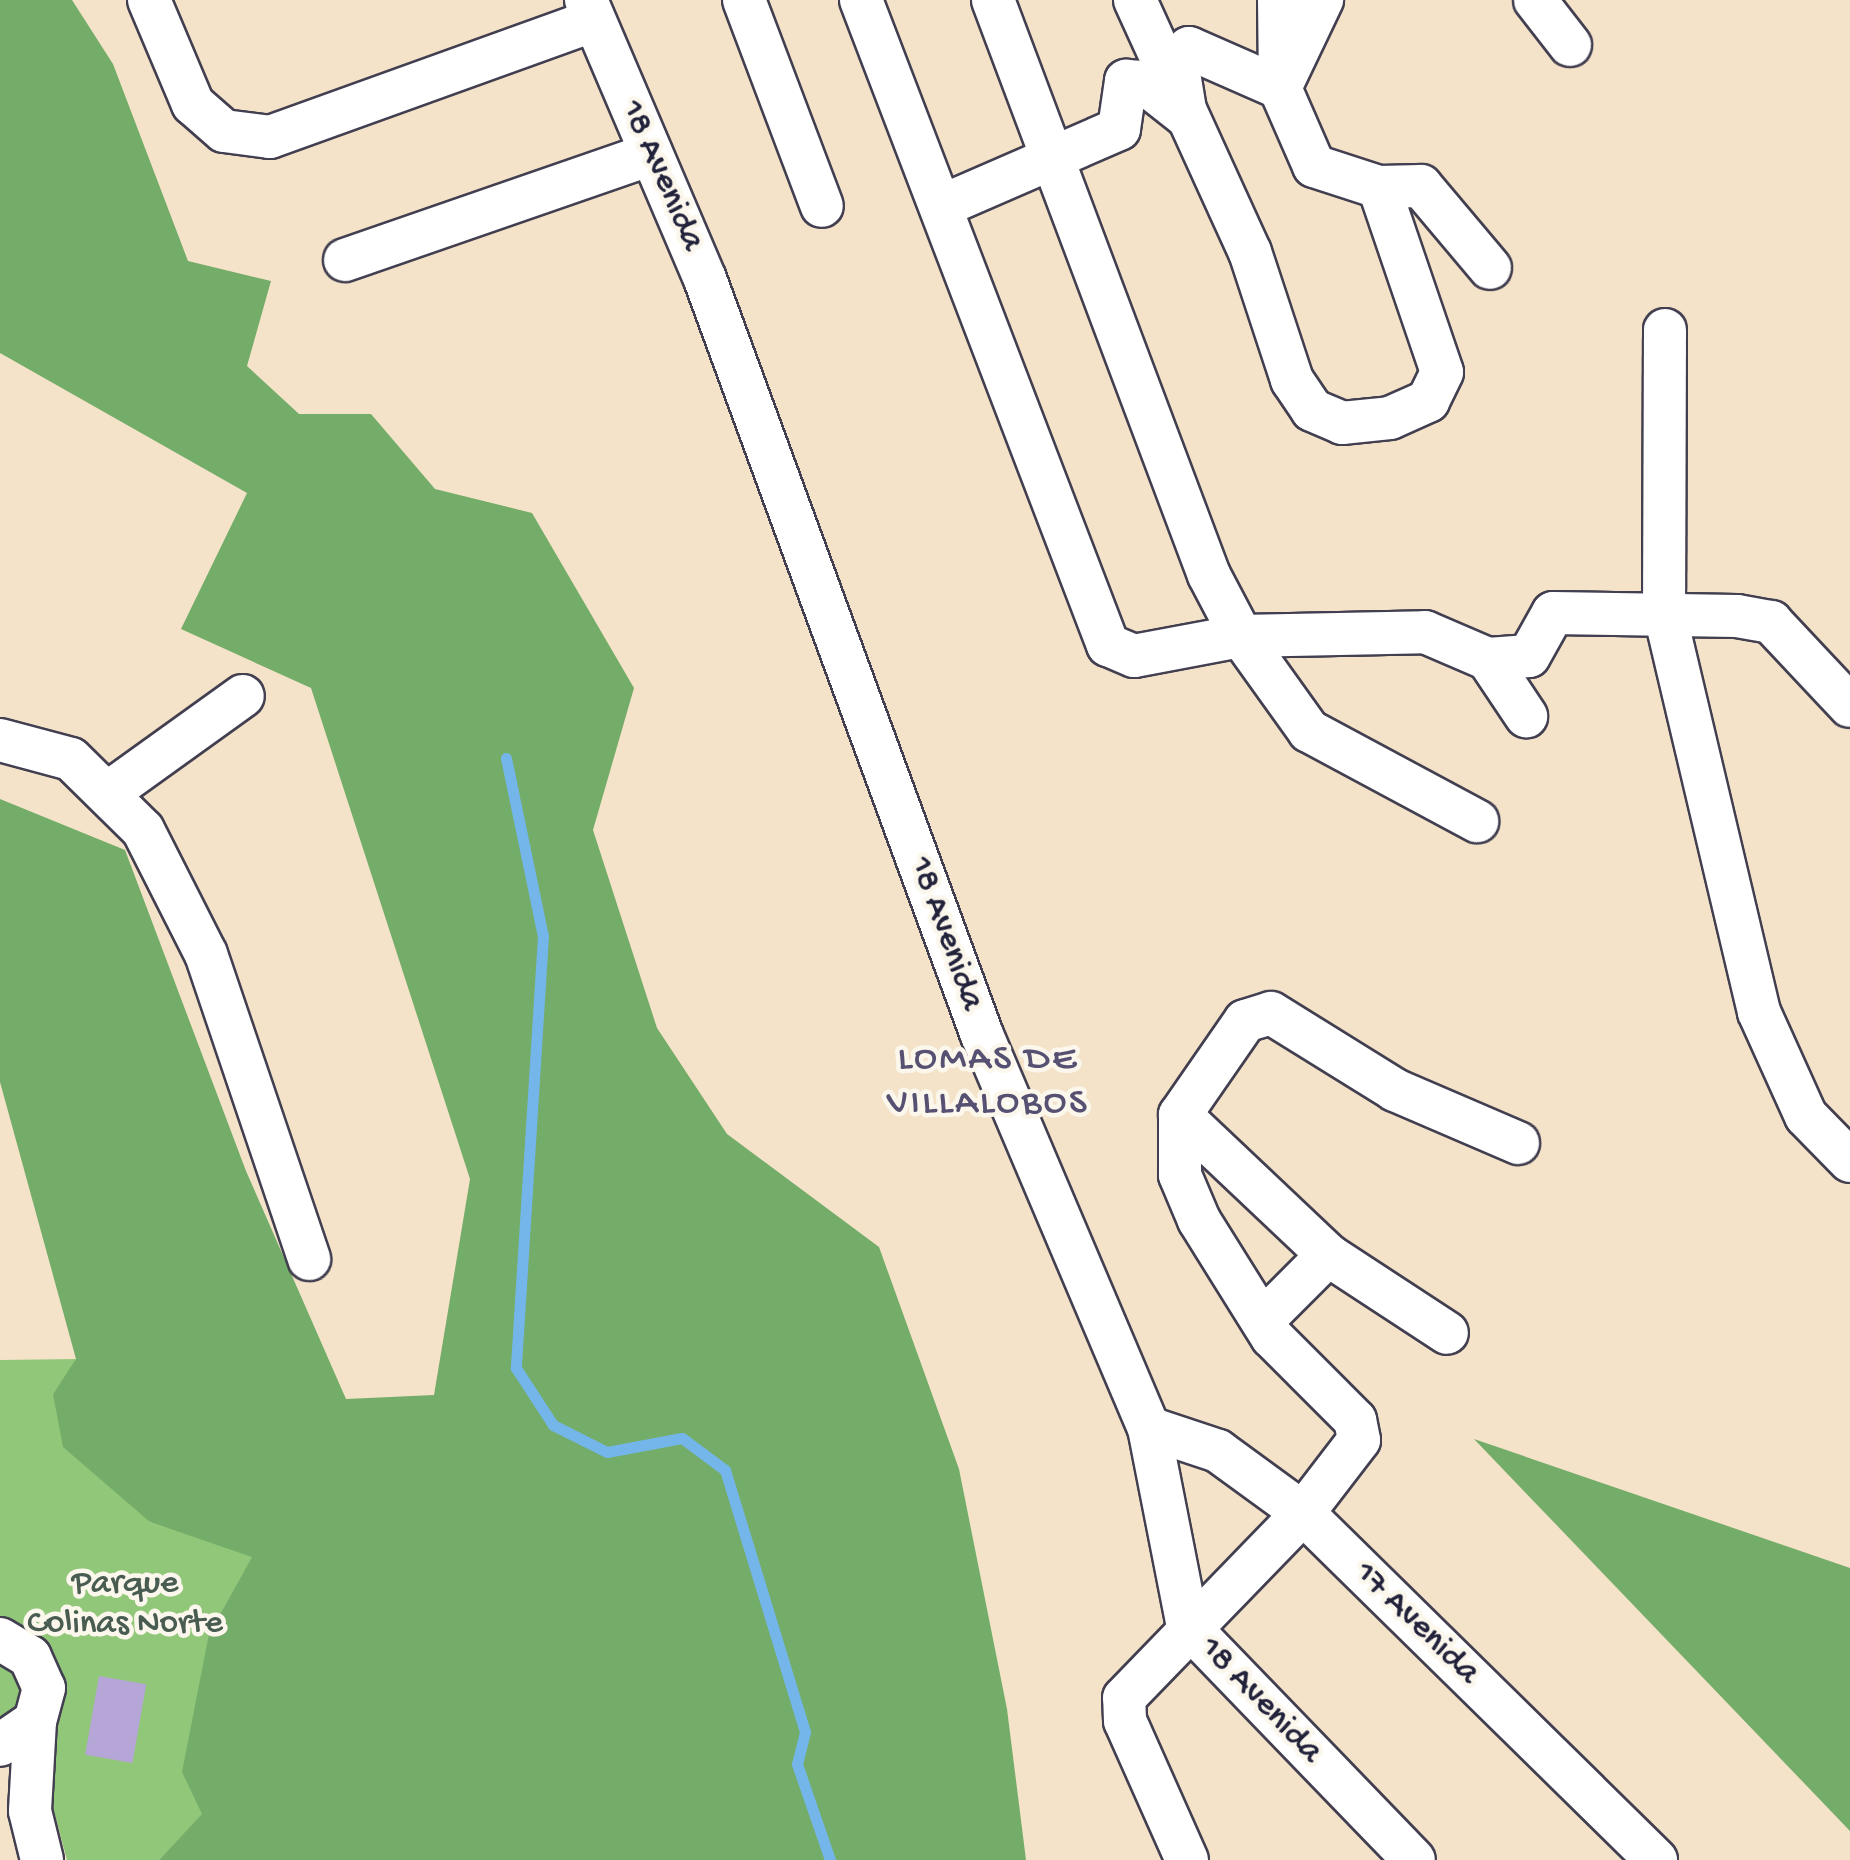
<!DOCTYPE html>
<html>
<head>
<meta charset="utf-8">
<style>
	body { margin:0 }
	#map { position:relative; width:1850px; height:1860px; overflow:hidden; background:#f4e3c9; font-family:"Gochi Hand",sans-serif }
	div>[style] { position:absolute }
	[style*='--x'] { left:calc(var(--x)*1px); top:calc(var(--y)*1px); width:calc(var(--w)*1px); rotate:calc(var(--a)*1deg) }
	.green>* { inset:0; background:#91c779 }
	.forest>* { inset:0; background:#74ac69 }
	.stream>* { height:11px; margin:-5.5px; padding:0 5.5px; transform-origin:5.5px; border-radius:5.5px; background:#75b6ea }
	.building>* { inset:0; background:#b6a6d7; transform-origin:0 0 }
	.roads { filter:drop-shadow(2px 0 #423f50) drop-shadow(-2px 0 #423f50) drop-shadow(0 2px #423f50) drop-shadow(0 -2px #423f50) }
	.street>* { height:42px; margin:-21px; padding:0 21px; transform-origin:21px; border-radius:21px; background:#fff }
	span { translate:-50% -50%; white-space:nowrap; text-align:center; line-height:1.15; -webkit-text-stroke:9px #fbf7ec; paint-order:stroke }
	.street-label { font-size:35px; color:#22223b }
	.park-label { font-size:35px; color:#495c51 }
	.neighbourhood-label { font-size:38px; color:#565072; letter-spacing:2.5px }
</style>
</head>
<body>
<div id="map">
	<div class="green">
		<i style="clip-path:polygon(77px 1359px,53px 1394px,150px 1522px,253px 1556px,209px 1634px,203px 1814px,159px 1860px,67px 1860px,37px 1748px,57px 1724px,65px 1681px,46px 1642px,0 1620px,0 1360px)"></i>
		<i style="clip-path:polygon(0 1661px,25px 1688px,20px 1709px,0 1724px)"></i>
	</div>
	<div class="forest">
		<i style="clip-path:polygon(0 0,72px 0,113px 64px,188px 261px,271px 281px,247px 366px,299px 414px,371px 414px,435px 489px,532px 513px,634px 688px,593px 830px,657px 1028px,727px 1134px,879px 1247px,959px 1469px,1007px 1709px,1026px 1860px,159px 1860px,202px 1814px,182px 1772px,209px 1634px,252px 1557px,150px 1522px,63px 1447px,53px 1394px,76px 1359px,0 1082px,0 799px,125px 850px,246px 1171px,346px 1399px,434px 1395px,470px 1179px,311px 688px,181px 629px,247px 493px,0 353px)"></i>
		<i style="clip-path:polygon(1474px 1439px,1850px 1568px,1850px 1831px)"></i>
	</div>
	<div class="stream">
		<i style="--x:506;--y:758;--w:182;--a:78.3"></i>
		<i style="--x:543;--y:936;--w:433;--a:93.6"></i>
		<i style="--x:516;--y:1368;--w:68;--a:57"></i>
		<i style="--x:553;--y:1425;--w:60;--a:26.6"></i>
		<i style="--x:607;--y:1452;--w:76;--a:-10.6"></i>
		<i style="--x:682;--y:1438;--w:54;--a:36.7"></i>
		<i style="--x:725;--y:1470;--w:274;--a:73"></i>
		<i style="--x:805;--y:1732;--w:33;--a:104"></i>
		<i style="--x:797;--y:1764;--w:102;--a:71"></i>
	</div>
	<div class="building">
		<i style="left:99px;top:1676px;width:48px;height:80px;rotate:10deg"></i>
	</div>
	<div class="roads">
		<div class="street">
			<i style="--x:149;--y:0;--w:113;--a:67.1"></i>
			<i style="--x:193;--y:104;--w:41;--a:41.1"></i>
			<i style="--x:224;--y:131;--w:46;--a:7.4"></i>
			<i style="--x:270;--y:137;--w:343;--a:-19.8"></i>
			<i style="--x:586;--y:0;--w:303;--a:66.9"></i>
			<i style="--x:705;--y:279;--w:805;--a:69.88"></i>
			<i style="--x:982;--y:1035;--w:427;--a:67"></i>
			<i style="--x:1149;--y:1428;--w:202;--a:78.9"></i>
			<i style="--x:1188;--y:1626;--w:325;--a:46"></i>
			<i style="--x:744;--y:0;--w:220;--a:69.3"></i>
			<i style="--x:861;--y:0;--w:691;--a:69.05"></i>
			<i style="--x:1108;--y:645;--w:28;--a:23"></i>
			<i style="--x:1134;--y:656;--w:109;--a:-10.6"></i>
			<i style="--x:1241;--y:636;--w:184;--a:-1.2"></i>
			<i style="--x:1425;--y:632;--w:69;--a:23.2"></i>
			<i style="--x:1488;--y:659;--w:69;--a:56.3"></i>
			<i style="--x:993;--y:0;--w:614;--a:69.41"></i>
			<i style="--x:1209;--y:575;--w:69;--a:62.3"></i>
			<i style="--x:1241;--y:636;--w:117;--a:54.4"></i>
			<i style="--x:1309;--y:731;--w:191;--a:28.2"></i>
			<i style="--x:1135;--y:0;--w:277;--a:65.5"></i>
			<i style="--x:1250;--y:252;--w:135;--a:71.8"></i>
			<i style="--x:1292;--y:380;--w:36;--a:56"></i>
			<i style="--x:1312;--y:410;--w:33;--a:23"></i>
			<i style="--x:1342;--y:423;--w:48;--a:-5.9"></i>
			<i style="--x:1390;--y:418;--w:42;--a:-24.1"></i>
			<i style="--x:1428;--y:401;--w:32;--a:-64"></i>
			<i style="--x:1442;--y:372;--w:195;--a:-108.8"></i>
			<i style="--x:1279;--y:0;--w:88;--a:89.3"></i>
			<i style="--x:1280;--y:88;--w:85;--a:66.4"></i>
			<i style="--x:1314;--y:166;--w:68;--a:17.9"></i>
			<i style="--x:1379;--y:187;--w:42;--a:-1.4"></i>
			<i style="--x:1421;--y:186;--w:107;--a:49.9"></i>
			<i style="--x:1535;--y:0;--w:57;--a:52.1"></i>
			<i style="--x:942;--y:206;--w:193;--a:-23.5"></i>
			<i style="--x:1119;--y:129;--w:49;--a:-81.7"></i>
			<i style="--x:1126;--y:81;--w:17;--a:3"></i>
			<i style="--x:1143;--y:82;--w:55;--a:38.3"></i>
			<i style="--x:1186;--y:116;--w:50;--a:-99.3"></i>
			<i style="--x:1178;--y:67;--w:22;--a:-60"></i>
			<i style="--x:1189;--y:48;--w:99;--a:23.7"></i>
			<i style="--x:1280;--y:88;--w:98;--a:-64.5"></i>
			<i style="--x:345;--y:260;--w:324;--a:-19.1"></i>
			<i style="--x:1665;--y:330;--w:280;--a:90.2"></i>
			<i style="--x:1664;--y:610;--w:413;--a:76.7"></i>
			<i style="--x:1759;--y:1012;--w:114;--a:65.7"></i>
			<i style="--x:1806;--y:1116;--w:63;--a:45.6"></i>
			<i style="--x:1488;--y:659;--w:41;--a:-4.2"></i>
			<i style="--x:1529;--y:656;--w:49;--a:-60.8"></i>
			<i style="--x:1553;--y:613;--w:184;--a:0.9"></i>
			<i style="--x:1737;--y:616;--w:35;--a:10"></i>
			<i style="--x:1771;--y:622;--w:115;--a:46.8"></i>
			<i style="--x:0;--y:740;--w:73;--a:15"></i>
			<i style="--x:71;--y:759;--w:101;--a:44.6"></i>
			<i style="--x:143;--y:830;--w:139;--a:63.1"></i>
			<i style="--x:206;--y:954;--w:322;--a:71.3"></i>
			<i style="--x:112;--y:790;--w:161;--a:-35.7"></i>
			<i style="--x:1180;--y:1115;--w:204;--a:43.4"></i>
			<i style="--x:1328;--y:1255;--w:142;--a:33.2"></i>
			<i style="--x:1263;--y:1320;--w:92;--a:-45"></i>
			<i style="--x:1149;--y:1428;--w:73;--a:18.4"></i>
			<i style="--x:1218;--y:1451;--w:105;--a:36.1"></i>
			<i style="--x:1303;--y:1513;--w:495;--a:44.5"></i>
			<i style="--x:0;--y:1639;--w:35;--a:31"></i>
			<i style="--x:30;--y:1657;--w:34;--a:66"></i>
			<i style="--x:44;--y:1688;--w:34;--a:105"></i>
			<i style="--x:35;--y:1721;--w:42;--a:145.6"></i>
			<i style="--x:35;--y:1721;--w:90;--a:93.2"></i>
			<i style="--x:30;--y:1811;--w:50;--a:76.2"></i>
			<i style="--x:1187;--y:1860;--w:152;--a:-114"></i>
			<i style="--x:1125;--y:1721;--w:23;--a:-92"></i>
			<i style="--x:1124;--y:1698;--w:257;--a:-45.9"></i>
			<i style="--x:1303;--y:1513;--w:92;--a:-52.5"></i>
			<i style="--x:1359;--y:1440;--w:20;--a:-101"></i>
			<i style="--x:1355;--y:1420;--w:117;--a:-135"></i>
			<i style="--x:1272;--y:1337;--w:138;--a:-122"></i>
			<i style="--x:1199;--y:1220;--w:49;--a:-112.9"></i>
			<i style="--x:1180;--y:1175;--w:60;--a:-90"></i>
			<i style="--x:1180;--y:1115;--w:114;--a:-55.3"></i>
			<i style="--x:1245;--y:1021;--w:27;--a:-17"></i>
			<i style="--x:1271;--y:1013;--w:146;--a:31.8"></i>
			<i style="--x:1395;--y:1090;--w:134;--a:23.3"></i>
		</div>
	</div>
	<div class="street-label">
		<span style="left:661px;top:176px;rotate:66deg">18 Avenida</span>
		<span style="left:945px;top:934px;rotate:70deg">18 Avenida</span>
		<span style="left:1416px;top:1624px;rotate:44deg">17 Avenida</span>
		<span style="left:1260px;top:1701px;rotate:46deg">18 Avenida</span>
	</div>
	<div class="park-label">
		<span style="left:125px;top:1605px">Parque<br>Colinas Norte</span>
	</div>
	<div class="neighbourhood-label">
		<span style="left:988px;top:1083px">LOMAS DE<br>VILLALOBOS</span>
	</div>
</div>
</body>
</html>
